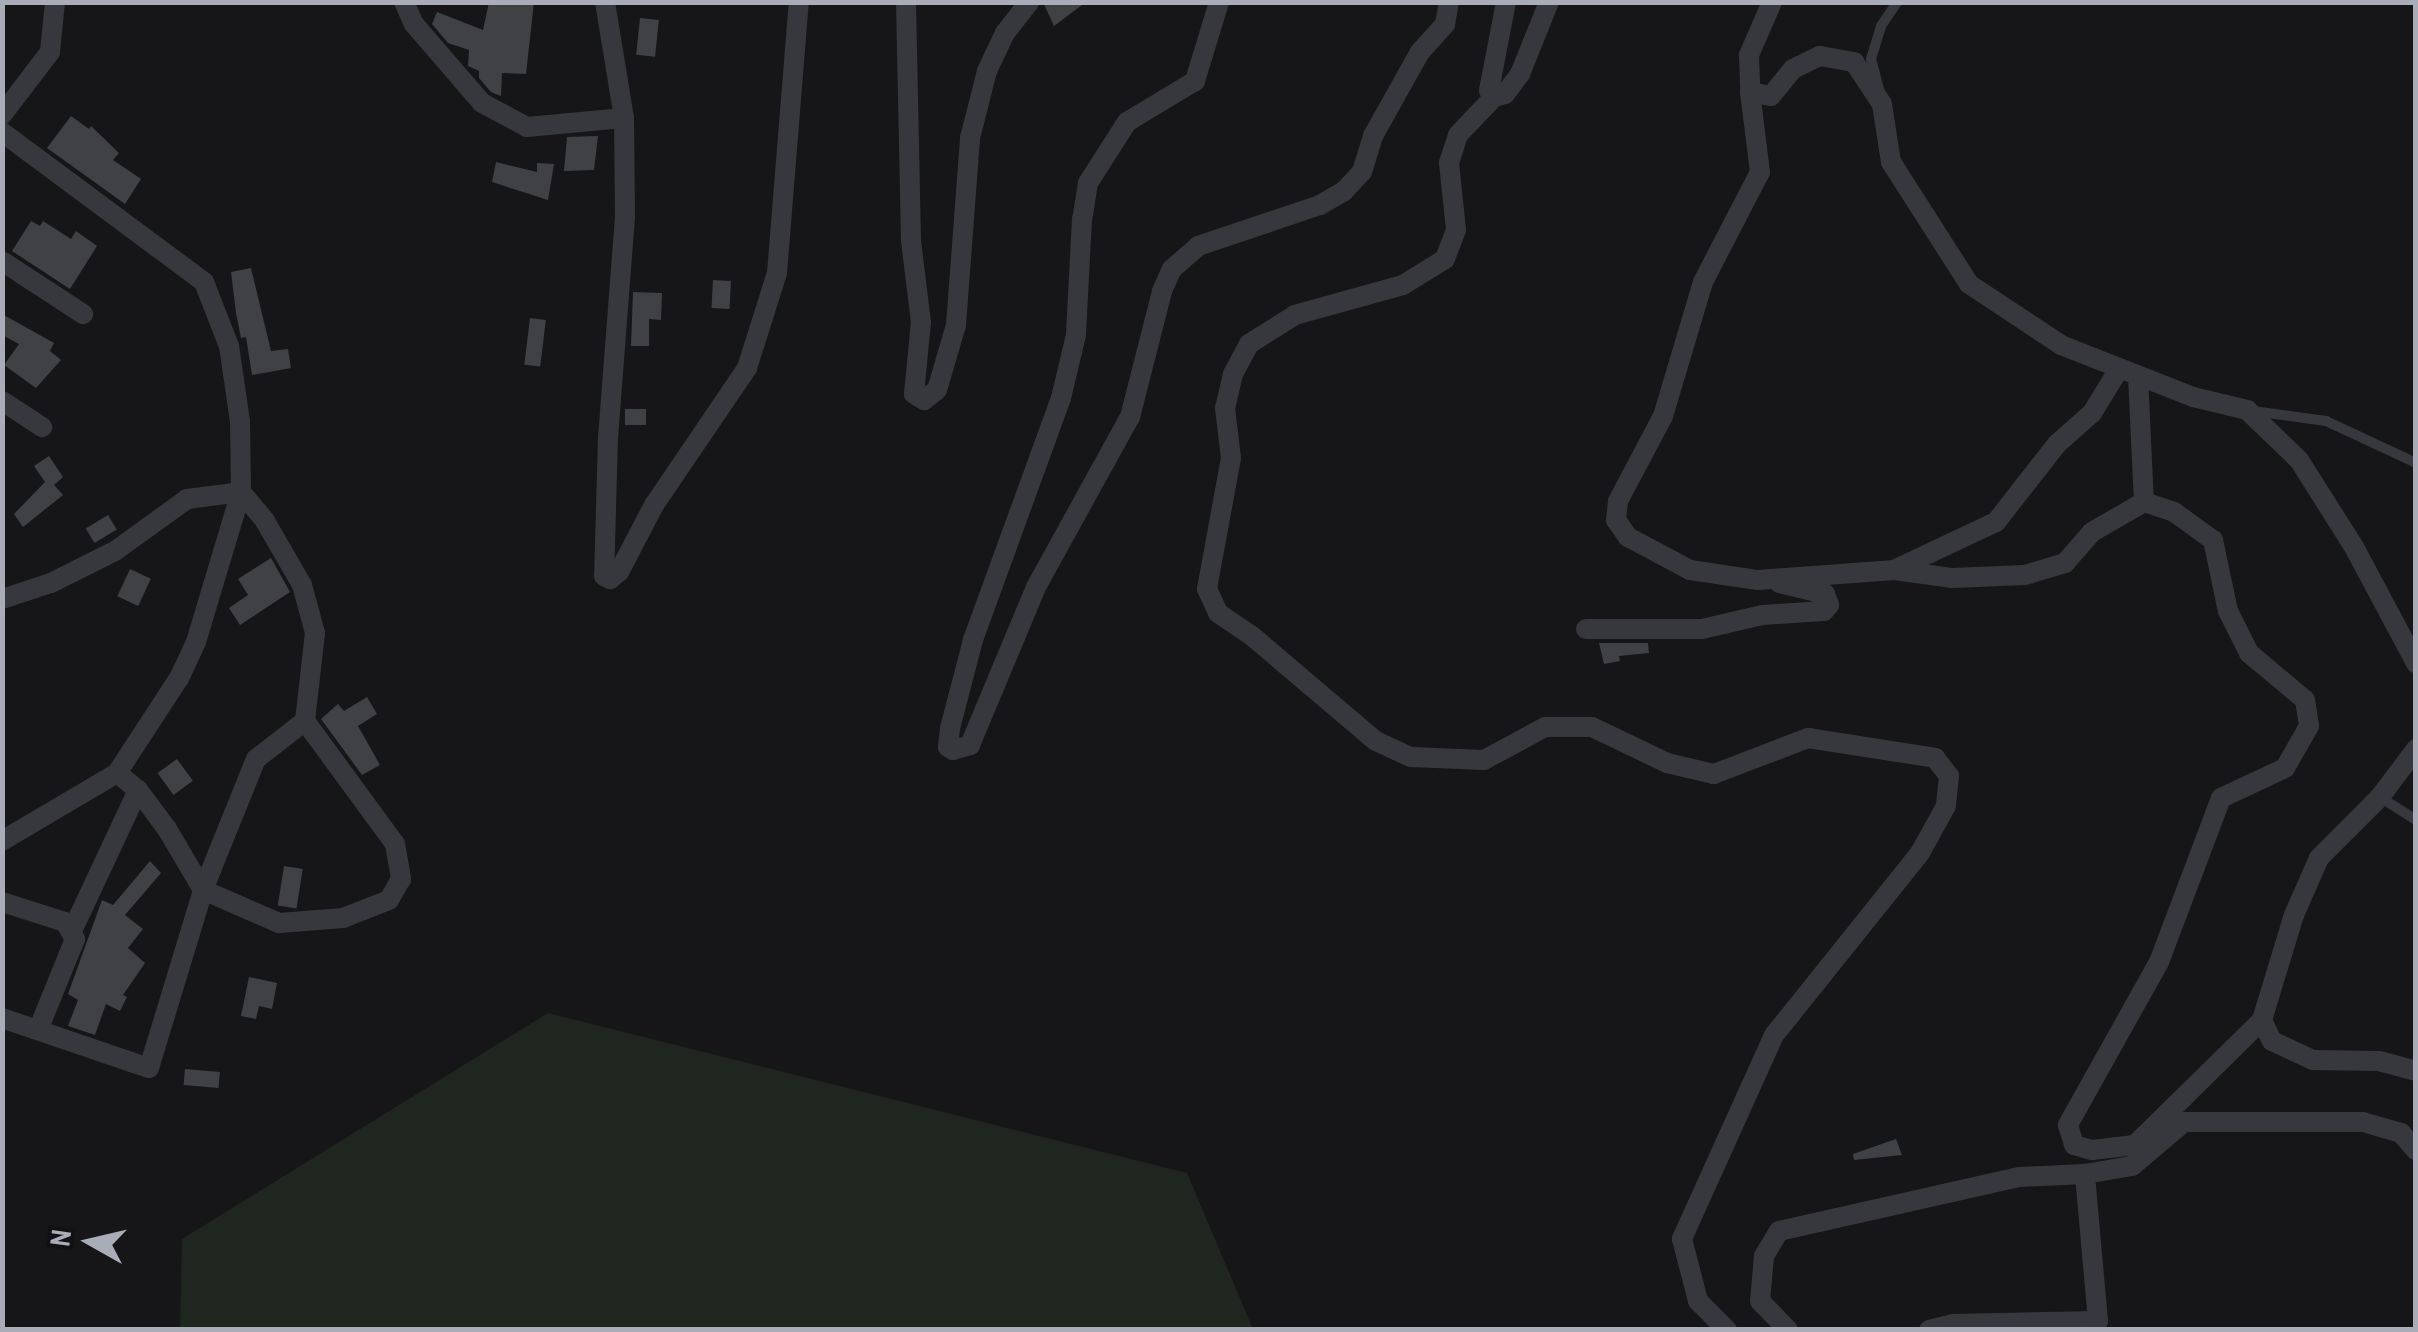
<!DOCTYPE html>
<html>
<head>
<meta charset="utf-8">
<style>
	body { margin:0 }
	#map { position:relative; width:2418px; height:1332px; overflow:hidden; background:#161618; font-family:"Archivo Narrow",sans-serif }
	div>[style] { position:absolute }
	[style*='--x'] { left:calc(var(--x)*1px); top:calc(var(--y)*1px); width:calc(var(--w)*1px); rotate:calc(var(--a)*1deg) }
	.green>* { inset:0; background:#1e261f }
	.building>* { inset:0; background:#404145; transform-origin:0 0 }
	.service>* { height:10px; margin:-5px; padding:0 5px; transform-origin:5px; border-radius:5px; background:#37383d }
	.minor>* { height:20px; margin:-10px; padding:0 10px; transform-origin:10px; border-radius:10px; background:#37383d }
	span { translate:-50% -50%; white-space:nowrap; text-align:center; line-height:1.15; -webkit-text-stroke:8px #111113; paint-order:stroke }
	.frame { position:absolute; inset:0; border:5px solid #a8adb8; pointer-events:none }
	.north { position:absolute; left:40px; top:1192px; width:100px; height:100px; -webkit-text-stroke:8px #111113; paint-order:stroke; rotate:278deg; font-size:28px; font-weight:700; line-height:40px; text-align:center; color:#a8adb8 }
	.north::after { content:''; display:block; margin:auto; width:35px; height:45px; background:#a8adb8; clip-path:polygon(50% 0,100% 100%,50% 72%,0 100%) }
</style>
</head>
<body>
<div id="map">
	<div class="green">
		<i style="clip-path:polygon(548px 1013px,1187px 1173px,1253px 1329px,180px 1329px,182px 1239px)"></i>
	</div>
	<div class="building">
		<i style="clip-path:polygon(489px 2px,534px 2px,526px 74px,502px 73px,501px 96px,491px 92px,479px 78px,479px 71px,468px 66px,469px 50px,448px 43px,432px 24px,437px 12px,483px 30px)"></i>
		<i style="clip-path:polygon(1043px 2px,1086px 2px,1054px 26px)"></i>
		<i style="left:640px;top:18px;width:19px;height:37px;rotate:6deg"></i>
		<i style="clip-path:polygon(71px 116px,89px 129px,91px 126px,119px 153px,113px 160px,141px 179px,125px 204px,47px 148px)"></i>
		<i style="clip-path:polygon(598px 136px,594px 170px,564px 171px,567px 137px)"></i>
		<i style="clip-path:polygon(496px 162px,537px 172px,537px 163px,554px 164px,548px 200px,492px 182px)"></i>
		<i style="clip-path:polygon(31px 221px,40px 226px,43px 221px,71px 239px,76px 231px,97px 246px,70px 289px,12px 251px)"></i>
		<i style="clip-path:polygon(251px 268px,271px 351px,288px 349px,291px 368px,252px 375px,246px 337px,241px 338px,236px 313px,231px 272px)"></i>
		<i style="left:713px;top:280px;width:18px;height:28px;rotate:3deg"></i>
		<i style="clip-path:polygon(633px 292px,662px 293px,661px 320px,649px 319px,649px 346px,631px 346px)"></i>
		<i style="clip-path:polygon(2px 314px,54px 343px,50px 351px,61px 360px,36px 388px,4px 365px,19px 344px,2px 335px)"></i>
		<i style="left:530px;top:318px;width:16px;height:47px;rotate:7deg"></i>
		<i style="left:625px;top:409px;width:21px;height:16px"></i>
		<i style="clip-path:polygon(49px 456px,63px 477px,54px 485px,63px 495px,23px 527px,14px 514px,45px 482px,34px 466px)"></i>
		<i style="left:108px;top:515px;width:17px;height:26px;rotate:59deg"></i>
		<i style="clip-path:polygon(271px 558px,290px 592px,240px 625px,229px 608px,248px 595px,238px 579px)"></i>
		<i style="left:130px;top:569px;width:23px;height:30px;rotate:25deg"></i>
		<i style="clip-path:polygon(1599px 643px,1648px 643px,1649px 653px,1619px 656px,1620px 661px,1604px 664px)"></i>
		<i style="clip-path:polygon(367px 697px,377px 714px,358px 726px,380px 765px,362px 775px,321px 719px,338px 704px,344px 711px)"></i>
		<i style="left:177px;top:759px;width:27px;height:24px;rotate:54deg"></i>
		<i style="clip-path:polygon(150px 861px,161px 873px,125px 915px,143px 929px,128px 948px,145px 963px,123px 995px,127px 997px,120px 1011px,106px 1004px,95px 1035px,68px 1026px,78px 1000px,68px 994px,102px 900px,113px 905px)"></i>
		<i style="left:284px;top:866px;width:19px;height:40px;rotate:9deg"></i>
		<i style="clip-path:polygon(249px 977px,277px 983px,272px 1009px,259px 1006px,256px 1019px,241px 1016px)"></i>
		<i style="left:185px;top:1069px;width:35px;height:16px;rotate:5deg"></i>
		<i style="clip-path:polygon(1896px 1139px,1902px 1155px,1854px 1160px,1853px 1154px)"></i>
	</div>
	<div class="service">
		<i style="--x:1879;--y:89;--w:31;--a:-105"></i>
		<i style="--x:1871;--y:59;--w:34;--a:-73"></i>
		<i style="--x:1881;--y:26;--w:29;--a:-56"></i>
		<i style="--x:2253;--y:411;--w:74;--a:7.8"></i>
		<i style="--x:2326;--y:421;--w:99;--a:25"></i>
		<i style="--x:2380;--y:797;--w:43;--a:32.6"></i>
	</div>
	<div class="minor">
		<i style="--x:404;--y:2;--w:24;--a:66"></i>
		<i style="--x:414;--y:24;--w:104;--a:49.3"></i>
		<i style="--x:482;--y:103;--w:51;--a:28.1"></i>
		<i style="--x:527;--y:127;--w:97;--a:-5.3"></i>
		<i style="--x:605;--y:2;--w:118;--a:80.7"></i>
		<i style="--x:624;--y:118;--w:99;--a:89.4"></i>
		<i style="--x:625;--y:217;--w:221;--a:94.4"></i>
		<i style="--x:608;--y:437;--w:139;--a:91.6"></i>
		<i style="--x:604;--y:576;--w:7;--a:27"></i>
		<i style="--x:610;--y:579;--w:11;--a:-38"></i>
		<i style="--x:619;--y:572;--w:76;--a:-62.4"></i>
		<i style="--x:654;--y:505;--w:166;--a:-55.8"></i>
		<i style="--x:747;--y:368;--w:100;--a:-72.5"></i>
		<i style="--x:777;--y:273;--w:272;--a:-85.4"></i>
		<i style="--x:906;--y:2;--w:239;--a:88.8"></i>
		<i style="--x:911;--y:241;--w:82;--a:83"></i>
		<i style="--x:921;--y:322;--w:72;--a:95.6"></i>
		<i style="--x:914;--y:394;--w:12;--a:31"></i>
		<i style="--x:924;--y:400;--w:16;--a:-38"></i>
		<i style="--x:937;--y:390;--w:68;--a:-73.7"></i>
		<i style="--x:956;--y:325;--w:188;--a:-85.7"></i>
		<i style="--x:970;--y:138;--w:69;--a:-75.8"></i>
		<i style="--x:987;--y:71;--w:42;--a:-64.7"></i>
		<i style="--x:1005;--y:33;--w:39;--a:-52"></i>
		<i style="--x:1219;--y:2;--w:83;--a:106.9"></i>
		<i style="--x:1195;--y:81;--w:79;--a:148.9"></i>
		<i style="--x:1127;--y:122;--w:72;--a:122.6"></i>
		<i style="--x:1088;--y:183;--w:36;--a:99"></i>
		<i style="--x:1082;--y:219;--w:116;--a:93"></i>
		<i style="--x:1076;--y:335;--w:65;--a:103.4"></i>
		<i style="--x:1061;--y:398;--w:258;--a:110"></i>
		<i style="--x:973;--y:640;--w:91;--a:104.6"></i>
		<i style="--x:950;--y:728;--w:19;--a:96"></i>
		<i style="--x:948;--y:747;--w:6;--a:31"></i>
		<i style="--x:953;--y:750;--w:18;--a:-16"></i>
		<i style="--x:970;--y:745;--w:171;--a:-67.3"></i>
		<i style="--x:1036;--y:587;--w:194;--a:-61.1"></i>
		<i style="--x:1130;--y:417;--w:130;--a:-75.7"></i>
		<i style="--x:1162;--y:291;--w:24;--a:-66"></i>
		<i style="--x:1172;--y:269;--w:35;--a:-41"></i>
		<i style="--x:1198;--y:246;--w:129;--a:-18.6"></i>
		<i style="--x:1320;--y:205;--w:28;--a:-30"></i>
		<i style="--x:1344;--y:191;--w:26;--a:-47"></i>
		<i style="--x:1362;--y:172;--w:38;--a:-73"></i>
		<i style="--x:1373;--y:136;--w:96;--a:-60.8"></i>
		<i style="--x:1420;--y:52;--w:38;--a:-48"></i>
		<i style="--x:1445;--y:24;--w:22;--a:-80"></i>
		<i style="--x:1506;--y:2;--w:90;--a:100.9"></i>
		<i style="--x:1489;--y:90;--w:9;--a:54"></i>
		<i style="--x:1494;--y:97;--w:11;--a:-15"></i>
		<i style="--x:1505;--y:94;--w:25;--a:-53"></i>
		<i style="--x:1520;--y:74;--w:78;--a:-68.1"></i>
		<i style="--x:1772;--y:2;--w:58;--a:113.5"></i>
		<i style="--x:1749;--y:55;--w:37;--a:88"></i>
		<i style="--x:1750;--y:92;--w:21;--a:11"></i>
		<i style="--x:1771;--y:96;--w:35;--a:-51"></i>
		<i style="--x:1793;--y:69;--w:30;--a:-26"></i>
		<i style="--x:1820;--y:56;--w:35;--a:10"></i>
		<i style="--x:1854;--y:62;--w:50;--a:56.3"></i>
		<i style="--x:1882;--y:104;--w:59;--a:81.2"></i>
		<i style="--x:1891;--y:162;--w:145;--a:57.4"></i>
		<i style="--x:1969;--y:284;--w:110;--a:33.5"></i>
		<i style="--x:2061;--y:345;--w:142;--a:21.5"></i>
		<i style="--x:2193;--y:397;--w:56;--a:13.5"></i>
		<i style="--x:2247;--y:410;--w:72;--a:43.9"></i>
		<i style="--x:2299;--y:460;--w:103;--a:57.7"></i>
		<i style="--x:2354;--y:547;--w:132;--a:61.9"></i>
		<i style="--x:1750;--y:92;--w:81;--a:82.9"></i>
		<i style="--x:1760;--y:172;--w:124;--a:117.4"></i>
		<i style="--x:1703;--y:282;--w:140;--a:106.6"></i>
		<i style="--x:1663;--y:416;--w:96;--a:117.9"></i>
		<i style="--x:1618;--y:501;--w:19;--a:96"></i>
		<i style="--x:1616;--y:520;--w:21;--a:55"></i>
		<i style="--x:1628;--y:537;--w:70;--a:28"></i>
		<i style="--x:1690;--y:570;--w:69;--a:8.4"></i>
		<i style="--x:1758;--y:580;--w:137;--a:-4.2"></i>
		<i style="--x:1895;--y:570;--w:58;--a:8"></i>
		<i style="--x:1952;--y:578;--w:73;--a:-2.4"></i>
		<i style="--x:2025;--y:575;--w:42;--a:-16.7"></i>
		<i style="--x:2065;--y:563;--w:41;--a:-48.9"></i>
		<i style="--x:2092;--y:532;--w:60;--a:-30"></i>
		<i style="--x:2144;--y:502;--w:32;--a:18"></i>
		<i style="--x:2174;--y:512;--w:48;--a:35.7"></i>
		<i style="--x:2213;--y:540;--w:73;--a:78.1"></i>
		<i style="--x:2228;--y:611;--w:47;--a:63.4"></i>
		<i style="--x:2249;--y:653;--w:73;--a:40"></i>
		<i style="--x:2305;--y:700;--w:26;--a:81"></i>
		<i style="--x:2309;--y:726;--w:48;--a:119.7"></i>
		<i style="--x:2285;--y:768;--w:71;--a:154.9"></i>
		<i style="--x:2221;--y:798;--w:175;--a:110.7"></i>
		<i style="--x:2159;--y:962;--w:187;--a:119.2"></i>
		<i style="--x:2068;--y:1125;--w:21;--a:73"></i>
		<i style="--x:2074;--y:1145;--w:19;--a:16"></i>
		<i style="--x:2092;--y:1150;--w:43;--a:-6.6"></i>
		<i style="--x:2135;--y:1145;--w:178;--a:-44.5"></i>
		<i style="--x:2262;--y:1020;--w:110;--a:-73.1"></i>
		<i style="--x:2294;--y:915;--w:62;--a:-66.3"></i>
		<i style="--x:2319;--y:858;--w:86;--a:-45"></i>
		<i style="--x:2380;--y:797;--w:60;--a:-53.1"></i>
		<i style="--x:1494;--y:97;--w:52;--a:133.5"></i>
		<i style="--x:1458;--y:135;--w:29;--a:108"></i>
		<i style="--x:1449;--y:163;--w:67;--a:84"></i>
		<i style="--x:1456;--y:230;--w:31;--a:111"></i>
		<i style="--x:1445;--y:259;--w:49;--a:148.2"></i>
		<i style="--x:1403;--y:285;--w:112;--a:164.5"></i>
		<i style="--x:1295;--y:315;--w:54;--a:147.8"></i>
		<i style="--x:1249;--y:344;--w:34;--a:118"></i>
		<i style="--x:1233;--y:374;--w:35;--a:103"></i>
		<i style="--x:1225;--y:408;--w:50;--a:83.2"></i>
		<i style="--x:1231;--y:458;--w:133;--a:100.4"></i>
		<i style="--x:1207;--y:589;--w:26;--a:65"></i>
		<i style="--x:1218;--y:613;--w:41;--a:34.1"></i>
		<i style="--x:1252;--y:636;--w:162;--a:40.3"></i>
		<i style="--x:1376;--y:741;--w:38;--a:25"></i>
		<i style="--x:1411;--y:757;--w:73;--a:2.4"></i>
		<i style="--x:1484;--y:760;--w:69;--a:-28.4"></i>
		<i style="--x:1545;--y:727;--w:47;--a:0"></i>
		<i style="--x:1592;--y:727;--w:83;--a:25.6"></i>
		<i style="--x:1667;--y:763;--w:48;--a:13.2"></i>
		<i style="--x:1714;--y:774;--w:101;--a:-21"></i>
		<i style="--x:1808;--y:738;--w:129;--a:8.9"></i>
		<i style="--x:1935;--y:758;--w:23;--a:52"></i>
		<i style="--x:1949;--y:776;--w:30;--a:96"></i>
		<i style="--x:1946;--y:806;--w:54;--a:119"></i>
		<i style="--x:1920;--y:853;--w:233;--a:128.7"></i>
		<i style="--x:1774;--y:1035;--w:224;--a:114.3"></i>
		<i style="--x:1682;--y:1239;--w:64;--a:75.5"></i>
		<i style="--x:1698;--y:1301;--w:41;--a:45"></i>
		<i style="--x:2;--y:115;--w:79;--a:-52.7"></i>
		<i style="--x:50;--y:52;--w:50;--a:-84.3"></i>
		<i style="--x:2;--y:132;--w:252;--a:36.6"></i>
		<i style="--x:204;--y:282;--w:69;--a:68.7"></i>
		<i style="--x:229;--y:346;--w:76;--a:81.7"></i>
		<i style="--x:240;--y:421;--w:71;--a:89.2"></i>
		<i style="--x:241;--y:492;--w:157;--a:106.7"></i>
		<i style="--x:196;--y:642;--w:40;--a:115"></i>
		<i style="--x:179;--y:678;--w:113;--a:123.1"></i>
		<i style="--x:2;--y:261;--w:97;--a:33.2"></i>
		<i style="--x:2138;--y:376;--w:126;--a:87.3"></i>
		<i style="--x:2;--y:401;--w:48;--a:33"></i>
		<i style="--x:1896;--y:569;--w:110;--a:-25.2"></i>
		<i style="--x:1996;--y:522;--w:99;--a:-52"></i>
		<i style="--x:2057;--y:444;--w:47;--a:-41.5"></i>
		<i style="--x:2092;--y:413;--w:52;--a:-58.5"></i>
		<i style="--x:2;--y:599;--w:52;--a:-18.1"></i>
		<i style="--x:51;--y:583;--w:72;--a:-26.6"></i>
		<i style="--x:115;--y:551;--w:89;--a:-35.8"></i>
		<i style="--x:187;--y:499;--w:54;--a:-7.4"></i>
		<i style="--x:241;--y:492;--w:38;--a:50"></i>
		<i style="--x:265;--y:521;--w:74;--a:60"></i>
		<i style="--x:302;--y:585;--w:50;--a:74.8"></i>
		<i style="--x:315;--y:633;--w:89;--a:96.5"></i>
		<i style="--x:305;--y:721;--w:152;--a:53.8"></i>
		<i style="--x:395;--y:844;--w:36;--a:80"></i>
		<i style="--x:401;--y:879;--w:24;--a:120"></i>
		<i style="--x:389;--y:900;--w:49;--a:158.6"></i>
		<i style="--x:343;--y:918;--w:64;--a:175.5"></i>
		<i style="--x:279;--y:923;--w:83;--a:-156.5"></i>
		<i style="--x:203;--y:890;--w:71;--a:-120.5"></i>
		<i style="--x:167;--y:829;--w:49;--a:-126.6"></i>
		<i style="--x:138;--y:790;--w:27;--a:-141"></i>
		<i style="--x:117;--y:773;--w:134;--a:149.4"></i>
		<i style="--x:1586;--y:629;--w:116;--a:0"></i>
		<i style="--x:1702;--y:629;--w:62;--a:-13.1"></i>
		<i style="--x:1762;--y:615;--w:62;--a:-3.7"></i>
		<i style="--x:1824;--y:611;--w:8;--a:-50"></i>
		<i style="--x:1829;--y:605;--w:12;--a:-110"></i>
		<i style="--x:1825;--y:594;--w:47;--a:-166.6"></i>
		<i style="--x:2;--y:902;--w:66;--a:17.6"></i>
		<i style="--x:65;--y:922;--w:20;--a:60"></i>
		<i style="--x:75;--y:939;--w:98;--a:112.1"></i>
		<i style="--x:72;--y:931;--w:156;--a:-64.9"></i>
		<i style="--x:2;--y:1018;--w:155;--a:18.8"></i>
		<i style="--x:149;--y:1068;--w:186;--a:-73.1"></i>
		<i style="--x:203;--y:890;--w:141;--a:-68"></i>
		<i style="--x:256;--y:759;--w:62;--a:-37.8"></i>
		<i style="--x:2262;--y:1020;--w:23;--a:65"></i>
		<i style="--x:2272;--y:1041;--w:45;--a:24.9"></i>
		<i style="--x:2313;--y:1060;--w:66;--a:0.9"></i>
		<i style="--x:2379;--y:1061;--w:38;--a:15"></i>
		<i style="--x:1788;--y:1330;--w:40;--a:-134"></i>
		<i style="--x:1760;--y:1301;--w:45;--a:-84.9"></i>
		<i style="--x:1764;--y:1256;--w:29;--a:-59"></i>
		<i style="--x:1779;--y:1231;--w:246;--a:-12.7"></i>
		<i style="--x:2019;--y:1177;--w:66;--a:-2.6"></i>
		<i style="--x:2085;--y:1174;--w:48;--a:-9.7"></i>
		<i style="--x:2132;--y:1166;--w:68;--a:-40.2"></i>
		<i style="--x:2184;--y:1122;--w:179;--a:0"></i>
		<i style="--x:2363;--y:1122;--w:40;--a:16"></i>
		<i style="--x:2401;--y:1133;--w:23;--a:49"></i>
		<i style="--x:1929;--y:1330;--w:25;--a:-14"></i>
		<i style="--x:1953;--y:1324;--w:145;--a:-1.2"></i>
		<i style="--x:2098;--y:1321;--w:148;--a:-95.1"></i>
	</div>
	<div class="frame"></div>
	<div class="north">N</div>
</div>
</body>
</html>
